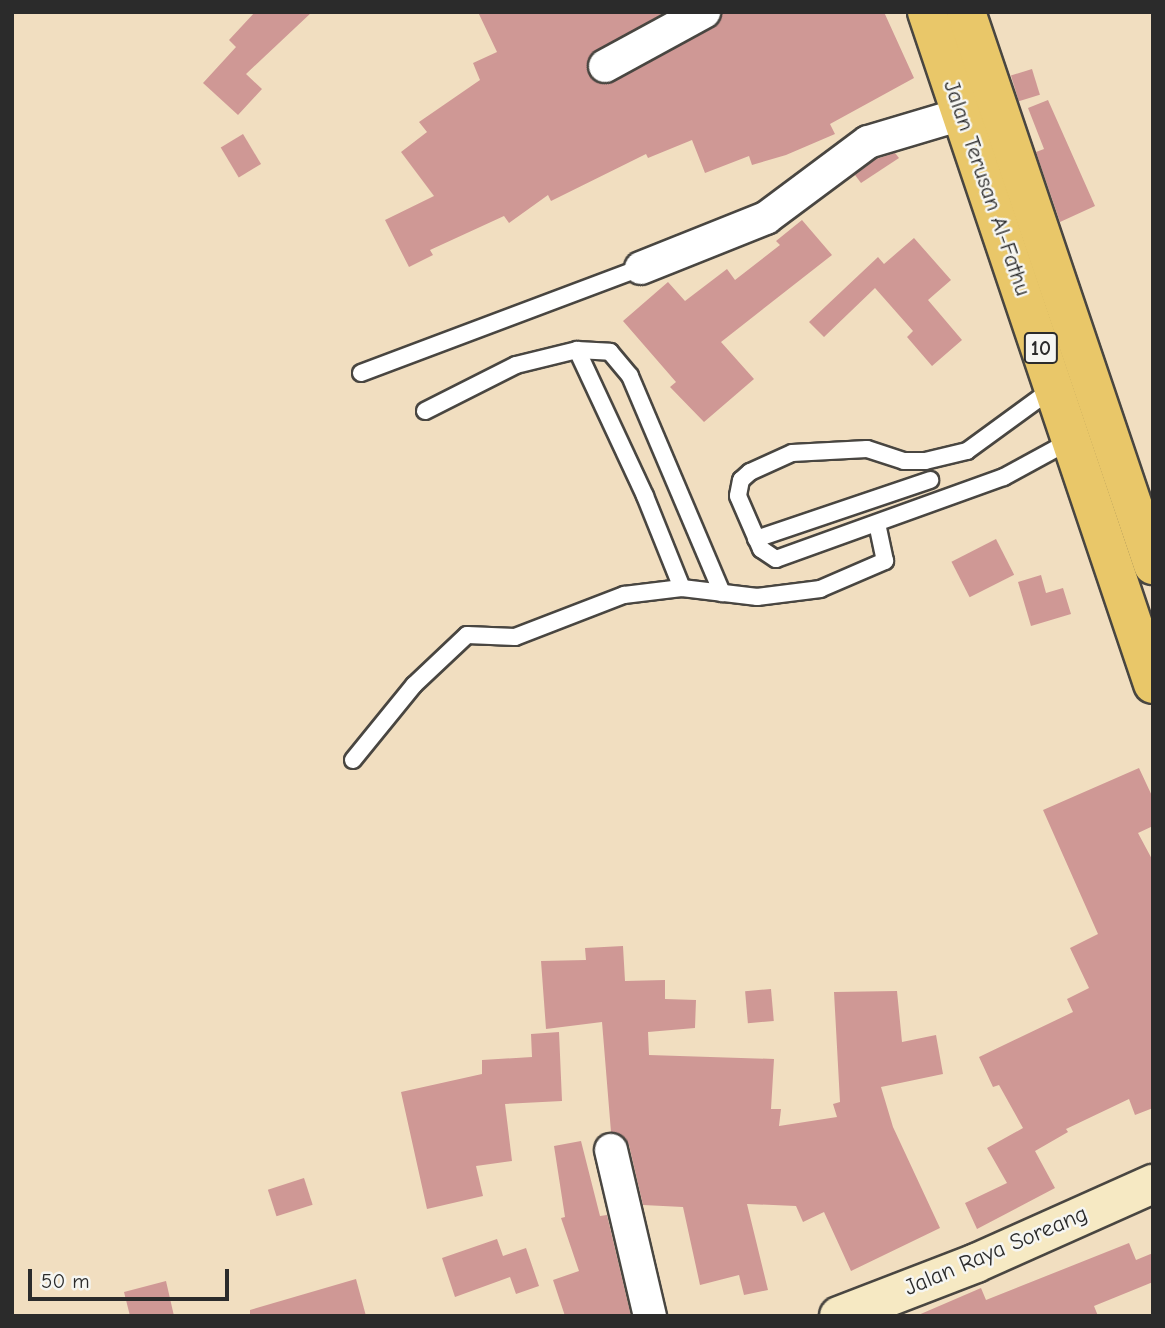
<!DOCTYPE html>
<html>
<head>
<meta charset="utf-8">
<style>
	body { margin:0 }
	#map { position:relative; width:1165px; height:1328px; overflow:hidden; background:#f1dec0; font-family:"Comic Neue",sans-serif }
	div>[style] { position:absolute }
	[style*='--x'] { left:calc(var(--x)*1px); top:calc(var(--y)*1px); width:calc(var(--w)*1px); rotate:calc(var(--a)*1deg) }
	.building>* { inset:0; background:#cf9895; transform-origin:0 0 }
	.roads { filter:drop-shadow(2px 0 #494641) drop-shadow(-2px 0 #494641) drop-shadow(0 2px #494641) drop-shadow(0 -2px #494641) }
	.lane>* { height:16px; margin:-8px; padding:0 8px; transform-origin:8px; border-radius:8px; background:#fff }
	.street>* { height:32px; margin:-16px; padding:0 16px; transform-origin:16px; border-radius:16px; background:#fff }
	.secondary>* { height:38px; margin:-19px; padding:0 19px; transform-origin:19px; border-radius:19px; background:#f6e9c3 }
	.highway>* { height:38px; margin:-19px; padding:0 19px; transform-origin:19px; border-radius:19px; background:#e9c769 }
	span { translate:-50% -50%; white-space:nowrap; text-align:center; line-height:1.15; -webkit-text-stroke:5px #f6f6f2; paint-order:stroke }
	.shield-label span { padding:2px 5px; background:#f6f6f2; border:2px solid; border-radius:5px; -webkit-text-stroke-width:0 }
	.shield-label { font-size:21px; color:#2b2b2b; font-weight:700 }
	.street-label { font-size:23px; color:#2b2b2b }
	.frame { position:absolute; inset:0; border:14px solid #2b2b2b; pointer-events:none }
	.scale { position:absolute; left:28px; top:1269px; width:201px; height:32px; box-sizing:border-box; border:4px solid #2b2b2b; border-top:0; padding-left:9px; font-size:21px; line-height:24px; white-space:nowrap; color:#2b2b2b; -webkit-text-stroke:5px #f6f6f2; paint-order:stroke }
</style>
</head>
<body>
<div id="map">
	<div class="building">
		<i style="clip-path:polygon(255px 12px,312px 12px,246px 74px,262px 89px,238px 115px,203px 83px,236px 47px,229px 40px)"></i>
		<i style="clip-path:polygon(478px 12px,665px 12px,590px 56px,589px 75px,605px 84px,713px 28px,722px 12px,884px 12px,914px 78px,830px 124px,835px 134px,786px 155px,752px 165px,749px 156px,705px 173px,692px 140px,648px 158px,646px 154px,551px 201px,548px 195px,509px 223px,504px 216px,430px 250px,433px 255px,409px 267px,385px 220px,434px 196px,401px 152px,427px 132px,419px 122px,480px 80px,473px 63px,497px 52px)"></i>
		<i style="left:1032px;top:69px;width:27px;height:22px;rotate:73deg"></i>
		<i style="clip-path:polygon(1048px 100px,1095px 206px,1060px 222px,1036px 152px,1044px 149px,1028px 108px)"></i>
		<i style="left:243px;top:134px;width:35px;height:26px;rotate:59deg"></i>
		<i style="clip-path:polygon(895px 153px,899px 158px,861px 183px,855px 175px,876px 159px)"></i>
		<i style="clip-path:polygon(802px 220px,832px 255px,721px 342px,754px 379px,704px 422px,670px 387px,676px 382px,623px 321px,668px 282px,685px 301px,727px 269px,735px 280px,780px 245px,776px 241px)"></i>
		<i style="clip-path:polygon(914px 238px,951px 280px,928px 300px,962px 340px,932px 366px,907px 337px,913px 331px,875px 288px,824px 337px,809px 322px,878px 257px,884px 264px)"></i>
		<i style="left:996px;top:539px;width:40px;height:50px;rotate:63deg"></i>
		<i style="clip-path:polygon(1041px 575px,1046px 593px,1063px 588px,1071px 614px,1031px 626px,1018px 582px)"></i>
		<i style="clip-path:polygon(1139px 768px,1153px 798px,1153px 826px,1138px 833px,1153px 861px,1153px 1108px,1135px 1115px,1129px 1099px,1066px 1129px,1068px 1132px,1035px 1151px,1055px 1188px,977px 1229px,965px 1203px,1007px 1183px,987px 1148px,1023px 1128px,999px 1085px,993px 1087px,979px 1057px,1073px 1012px,1067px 999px,1089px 988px,1070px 948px,1098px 934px,1043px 810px)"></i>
		<i style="clip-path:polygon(623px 946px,625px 981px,665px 980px,665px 999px,696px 1000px,695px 1028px,648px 1032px,649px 1055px,774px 1059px,771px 1109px,781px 1109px,779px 1126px,837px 1117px,833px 1104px,840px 1102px,834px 992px,897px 991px,902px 1042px,936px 1035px,943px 1074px,881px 1087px,893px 1127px,940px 1228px,851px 1271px,824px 1212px,803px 1222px,796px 1206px,747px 1204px,768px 1290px,744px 1295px,739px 1275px,700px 1285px,683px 1207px,643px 1205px,629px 1145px,624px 1137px,611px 1132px,602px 1022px,546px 1029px,541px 961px,586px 960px,585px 948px)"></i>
		<i style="left:771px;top:989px;width:32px;height:26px;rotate:85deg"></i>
		<i style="clip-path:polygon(559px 1032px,562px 1101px,505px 1104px,512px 1161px,476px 1166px,483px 1196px,427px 1209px,401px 1092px,482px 1074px,482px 1060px,532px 1057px,531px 1034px)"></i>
		<i style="clip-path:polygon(581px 1141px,600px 1216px,607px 1215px,631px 1316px,565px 1316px,553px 1280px,579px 1271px,561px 1218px,565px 1217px,554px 1146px)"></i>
		<i style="left:304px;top:1178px;width:28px;height:38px;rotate:72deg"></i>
		<i style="clip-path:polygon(497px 1239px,503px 1256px,526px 1248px,539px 1286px,516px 1294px,510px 1277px,455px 1297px,442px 1258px)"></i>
		<i style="clip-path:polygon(1129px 1243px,1136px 1260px,1153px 1253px,1153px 1282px,1094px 1306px,1098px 1316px,916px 1316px,981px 1288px,986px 1300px)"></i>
		<i style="clip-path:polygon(356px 1279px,366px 1316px,250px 1316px,250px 1310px)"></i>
		<i style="clip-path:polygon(166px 1281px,174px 1316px,130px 1316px,124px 1292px)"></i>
	</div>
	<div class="roads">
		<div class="lane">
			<i style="--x:577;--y:350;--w:33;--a:3"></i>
			<i style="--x:610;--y:352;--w:31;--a:50"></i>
			<i style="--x:630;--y:376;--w:236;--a:67"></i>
			<i style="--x:361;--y:373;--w:299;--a:-20.6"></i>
			<i style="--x:1052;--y:389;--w:105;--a:143.9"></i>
			<i style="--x:967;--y:451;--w:43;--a:166.6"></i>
			<i style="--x:925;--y:461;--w:21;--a:180"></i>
			<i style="--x:904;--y:461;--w:39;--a:-162"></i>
			<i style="--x:867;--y:449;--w:75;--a:176.9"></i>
			<i style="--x:792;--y:453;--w:46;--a:155.7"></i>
			<i style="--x:750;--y:472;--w:12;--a:138"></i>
			<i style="--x:741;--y:480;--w:16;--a:101"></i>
			<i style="--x:738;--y:496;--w:58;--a:66.5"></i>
			<i style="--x:761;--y:549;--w:18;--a:34"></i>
			<i style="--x:776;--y:559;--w:242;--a:-19.8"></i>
			<i style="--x:1004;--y:477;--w:77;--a:-28.6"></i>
			<i style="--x:425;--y:411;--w:102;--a:-26.8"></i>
			<i style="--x:516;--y:365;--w:63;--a:-13.8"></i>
			<i style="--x:577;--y:350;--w:161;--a:65"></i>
			<i style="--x:645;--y:496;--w:99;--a:68.1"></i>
			<i style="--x:756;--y:539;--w:184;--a:-18.7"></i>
			<i style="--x:353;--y:760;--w:97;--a:-50.9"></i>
			<i style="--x:414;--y:685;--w:73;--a:-43.3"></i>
			<i style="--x:467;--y:635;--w:48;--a:2.4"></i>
			<i style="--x:515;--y:637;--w:117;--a:-21.1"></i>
			<i style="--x:624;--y:595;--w:58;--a:-6.9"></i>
			<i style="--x:682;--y:588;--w:76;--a:6.8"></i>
			<i style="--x:757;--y:597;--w:64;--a:-7.2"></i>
			<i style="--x:820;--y:589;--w:71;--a:-23.3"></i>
			<i style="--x:885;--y:561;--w:38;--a:-102"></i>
		</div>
		<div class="street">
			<i style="--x:605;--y:66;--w:113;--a:-28.6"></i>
			<i style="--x:641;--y:268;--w:135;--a:-21.8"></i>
			<i style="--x:766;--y:218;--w:127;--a:-36.7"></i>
			<i style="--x:868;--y:142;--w:98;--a:-16.6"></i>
			<i style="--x:611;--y:1150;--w:171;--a:76.8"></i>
		</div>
		<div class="secondary">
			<i style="--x:839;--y:1316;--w:147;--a:-21.1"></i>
			<i style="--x:976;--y:1263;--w:194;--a:-24.1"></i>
		</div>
		<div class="highway">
			<i style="--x:927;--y:12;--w:709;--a:71.41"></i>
			<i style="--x:966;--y:12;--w:584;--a:71.32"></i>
		</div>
	</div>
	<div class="shield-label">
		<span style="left:1041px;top:348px">10</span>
	</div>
	<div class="street-label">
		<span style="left:987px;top:188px;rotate:71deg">Jalan Terusan Al-Fathu</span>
		<span style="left:996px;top:1251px;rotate:-23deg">Jalan Raya Soreang</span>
	</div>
	<div class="frame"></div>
	<div class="scale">50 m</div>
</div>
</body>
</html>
